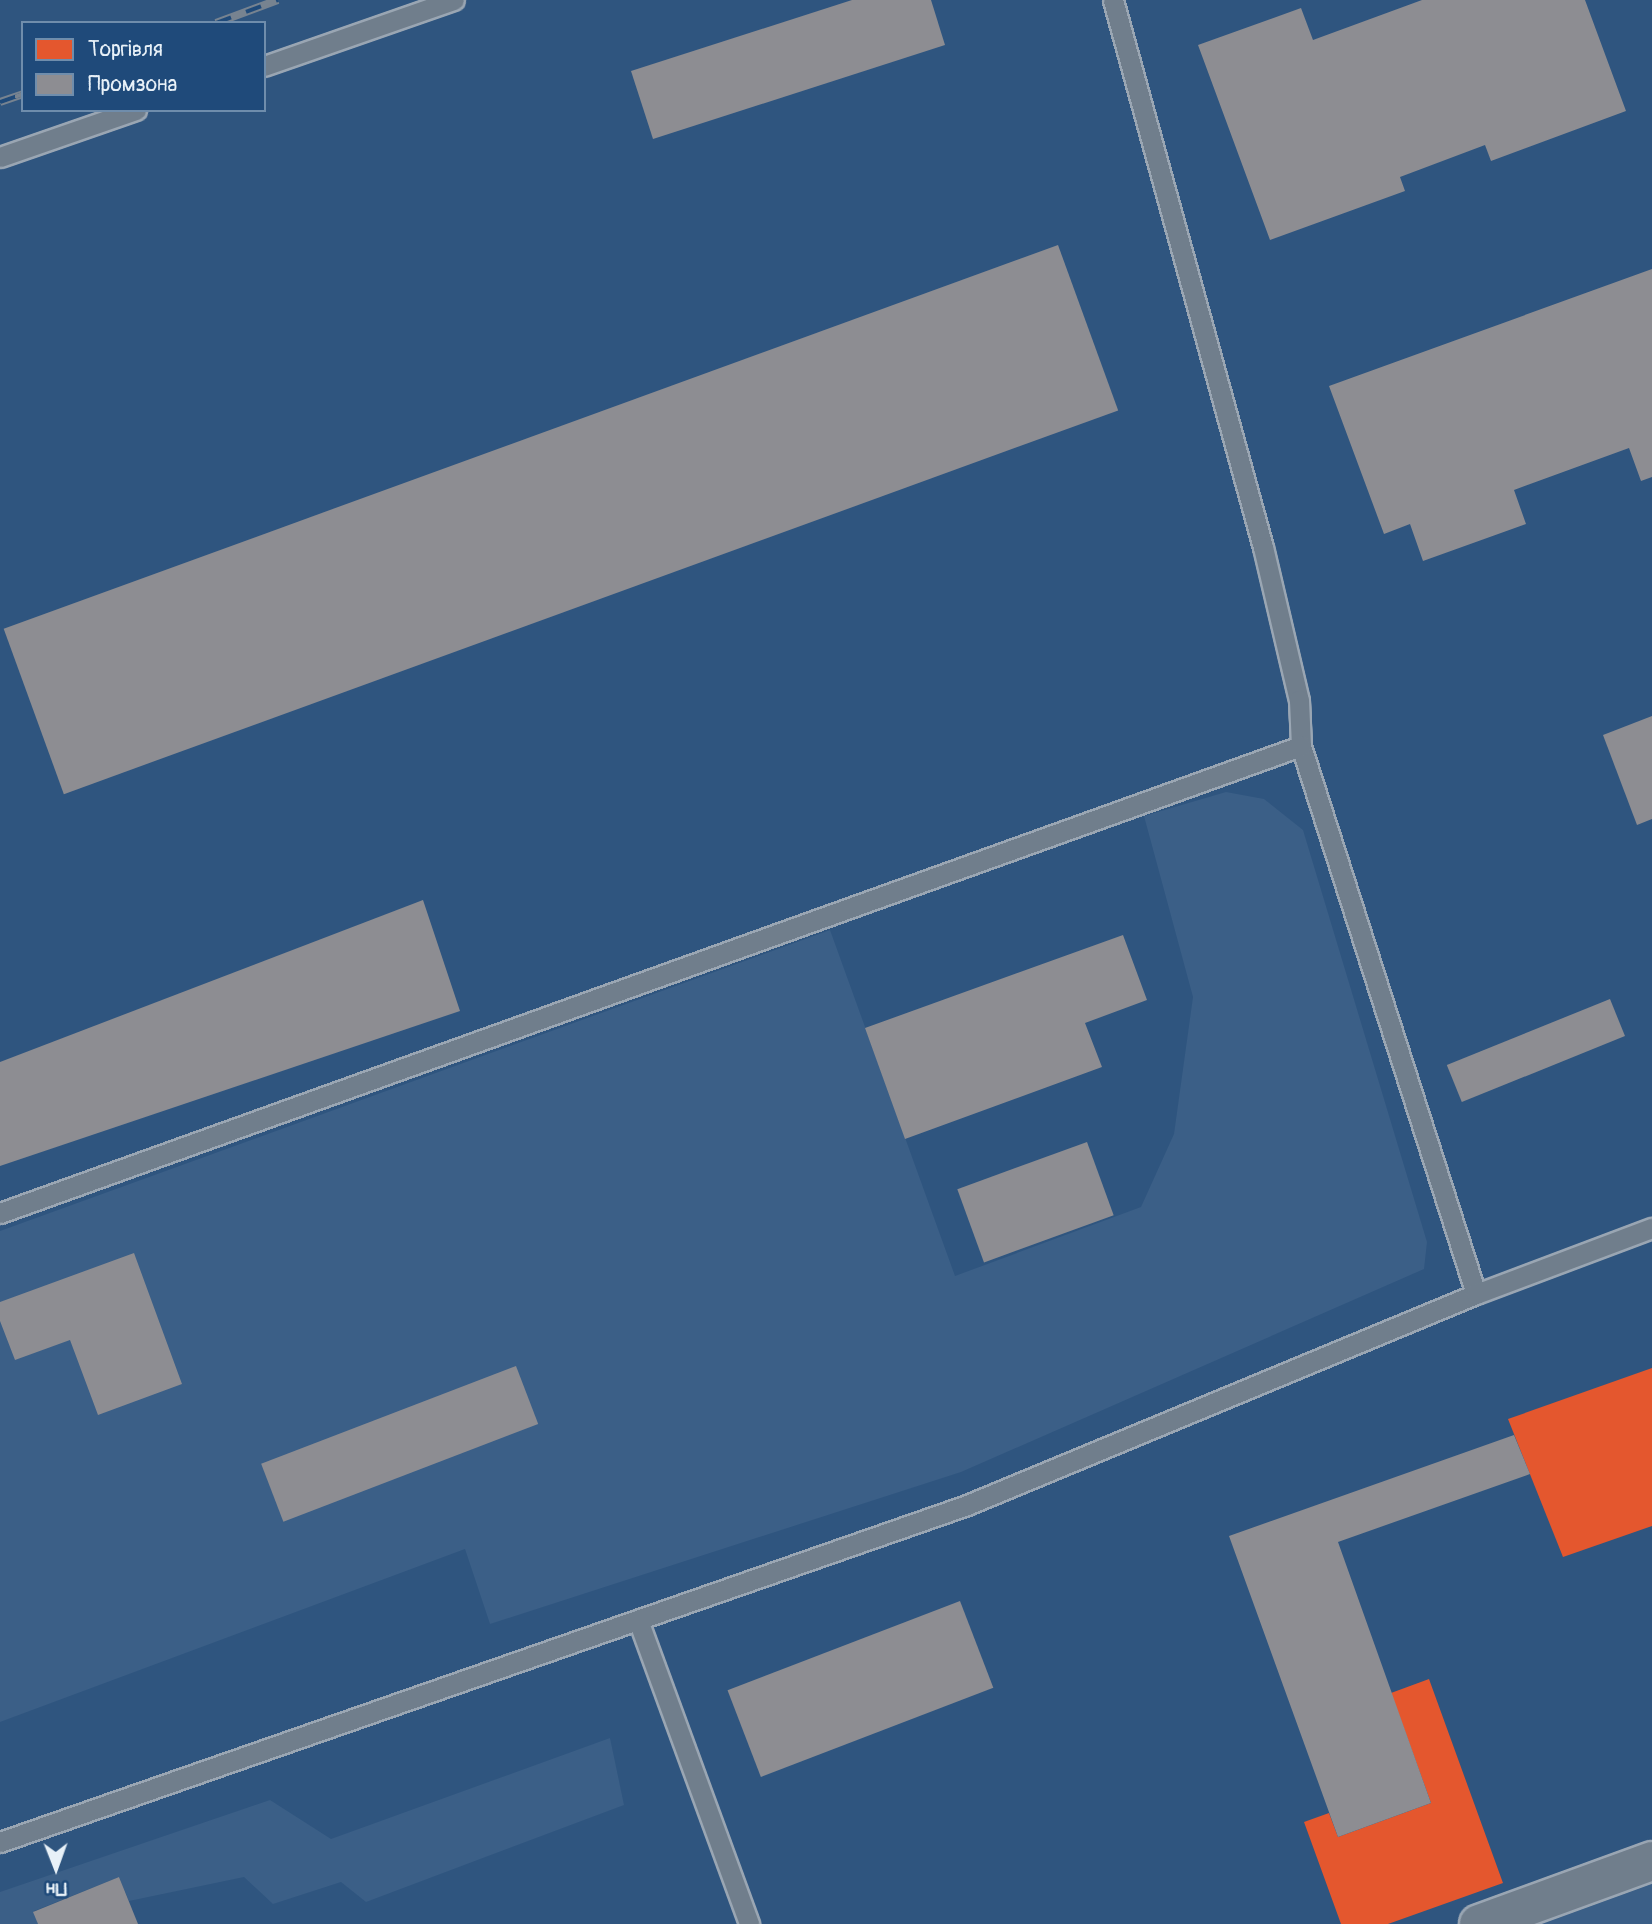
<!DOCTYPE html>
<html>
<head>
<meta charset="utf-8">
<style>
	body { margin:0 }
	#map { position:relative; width:1652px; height:1924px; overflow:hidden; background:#344b65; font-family:Pangolin,sans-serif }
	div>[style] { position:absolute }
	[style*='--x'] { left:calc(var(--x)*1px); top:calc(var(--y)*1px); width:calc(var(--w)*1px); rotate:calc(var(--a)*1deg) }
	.built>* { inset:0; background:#2f557f }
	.green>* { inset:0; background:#3b5f87 }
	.shops>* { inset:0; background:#e4572e }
	.industry>* { inset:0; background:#8d8d92; transform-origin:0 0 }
	.roads { filter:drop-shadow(2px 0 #9aa6b3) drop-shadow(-2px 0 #9aa6b3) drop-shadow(0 2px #9aa6b3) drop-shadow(0 -2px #9aa6b3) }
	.lane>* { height:19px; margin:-9.5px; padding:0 9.5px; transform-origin:9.5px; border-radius:9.5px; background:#707e8c }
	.street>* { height:38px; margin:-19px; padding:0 19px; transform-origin:19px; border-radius:19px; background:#707e8c }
	.rail>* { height:8px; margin-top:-4px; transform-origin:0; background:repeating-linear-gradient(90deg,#1f4a7a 0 16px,#778390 0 32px); box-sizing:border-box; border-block:2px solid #778390 }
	span { translate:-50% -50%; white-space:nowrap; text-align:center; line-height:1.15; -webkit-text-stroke:7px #1f4a7a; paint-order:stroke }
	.legend { position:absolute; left:21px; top:21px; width:245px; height:91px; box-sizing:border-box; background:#1f4a7a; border:2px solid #6f8dac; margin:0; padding:9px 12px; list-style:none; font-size:21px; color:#e8f1f8 }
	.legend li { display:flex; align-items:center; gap:14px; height:35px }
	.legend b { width:35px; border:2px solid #6f8dac }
	.north { position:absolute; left:21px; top:1833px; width:70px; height:70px; -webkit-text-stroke:5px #1f4a7a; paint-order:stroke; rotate:179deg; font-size:19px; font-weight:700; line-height:28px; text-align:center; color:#e8f1f8 }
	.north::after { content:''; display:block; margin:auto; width:24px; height:32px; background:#e8f1f8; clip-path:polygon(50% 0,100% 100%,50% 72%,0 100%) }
</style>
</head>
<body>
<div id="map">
	<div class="built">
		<i style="clip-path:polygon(evenodd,0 0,1652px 0,1652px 1924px,0 1924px,0 0,23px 23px,264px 23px,264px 110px,23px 110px,23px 23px)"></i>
	</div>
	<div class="green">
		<i style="clip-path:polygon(1226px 792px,1264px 799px,1303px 830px,1427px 1242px,1424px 1269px,961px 1472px,490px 1624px,465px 1549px,0 1722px,0 1231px,830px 930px,955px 1276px,1141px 1207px,1174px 1134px,1193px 997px,1144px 816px)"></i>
		<i style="clip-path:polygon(610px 1738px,624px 1805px,366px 1902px,341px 1882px,273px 1904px,244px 1877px,129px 1901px,119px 1877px,34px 1911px,38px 1924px,0 1924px,0 1892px,270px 1800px,331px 1839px)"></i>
		<i style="clip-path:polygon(1652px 1861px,1652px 1924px,1479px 1924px)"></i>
	</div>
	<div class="shops">
		<i style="clip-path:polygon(1652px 1368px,1652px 1526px,1563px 1557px,1508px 1419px)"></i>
		<i style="clip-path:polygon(1429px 1679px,1503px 1883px,1388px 1924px,1341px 1924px,1304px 1822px,1329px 1813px,1338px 1837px,1431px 1803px,1391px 1693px)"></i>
	</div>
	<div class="industry">
		<i style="clip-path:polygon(852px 0,931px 0,945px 45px,653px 139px,631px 71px)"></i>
		<i style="clip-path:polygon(1422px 0,1585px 0,1626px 111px,1491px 161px,1485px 145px,1400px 177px,1405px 191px,1270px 240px,1198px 45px,1301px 8px,1313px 40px)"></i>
		<i style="left:1058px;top:245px;width:176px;height:1122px;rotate:70deg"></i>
		<i style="clip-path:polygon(1652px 269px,1652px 477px,1641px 481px,1629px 448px,1514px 490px,1526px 524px,1423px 561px,1410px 524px,1384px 534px,1329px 386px)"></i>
		<i style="clip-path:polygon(1652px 716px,1652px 819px,1637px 825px,1603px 735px)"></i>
		<i style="clip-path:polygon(423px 900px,460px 1011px,0 1166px,0 1062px)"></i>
		<i style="clip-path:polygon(1123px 935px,1147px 1000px,1085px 1023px,1102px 1067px,905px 1139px,865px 1028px)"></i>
		<i style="left:1610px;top:999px;width:40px;height:176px;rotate:68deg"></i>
		<i style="left:1087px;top:1142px;width:78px;height:138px;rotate:70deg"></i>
		<i style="clip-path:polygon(134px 1253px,182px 1384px,98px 1415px,70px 1340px,15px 1360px,0 1321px,0 1302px)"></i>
		<i style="left:516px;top:1366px;width:62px;height:273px;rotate:69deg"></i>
		<i style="clip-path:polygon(1514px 1435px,1530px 1474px,1338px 1542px,1431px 1803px,1338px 1837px,1229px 1536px)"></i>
		<i style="left:960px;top:1601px;width:93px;height:249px;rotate:69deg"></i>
		<i style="clip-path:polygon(119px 1877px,138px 1924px,38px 1924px,33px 1912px)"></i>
	</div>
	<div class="roads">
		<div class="lane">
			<i style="--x:1113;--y:0;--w:567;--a:74.67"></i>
			<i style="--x:1263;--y:547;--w:157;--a:76.8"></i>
			<i style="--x:1299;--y:700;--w:46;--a:87.5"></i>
			<i style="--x:1301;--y:746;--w:575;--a:72.29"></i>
			<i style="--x:264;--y:66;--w:201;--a:-19.2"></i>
			<i style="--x:0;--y:157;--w:144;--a:-19.1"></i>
			<i style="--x:0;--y:1213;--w:1382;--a:-19.75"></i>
			<i style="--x:638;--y:1620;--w:324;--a:69.9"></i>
			<i style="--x:0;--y:1842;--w:1024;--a:-19.21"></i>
			<i style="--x:967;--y:1505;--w:551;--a:-22.52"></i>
			<i style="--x:1476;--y:1294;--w:188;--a:-20.6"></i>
		</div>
		<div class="street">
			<i style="--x:1479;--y:1924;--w:184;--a:-20"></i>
		</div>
	</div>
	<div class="rail">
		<i style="--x:216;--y:23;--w:66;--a:-20.4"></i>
		<i style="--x:0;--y:102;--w:24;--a:-19"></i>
	</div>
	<ul class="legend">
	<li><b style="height:19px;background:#e4572e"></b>Торгівля</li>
	<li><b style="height:19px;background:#8d8d92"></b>Промзона</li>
	</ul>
	<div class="north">Пн</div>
</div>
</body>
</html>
